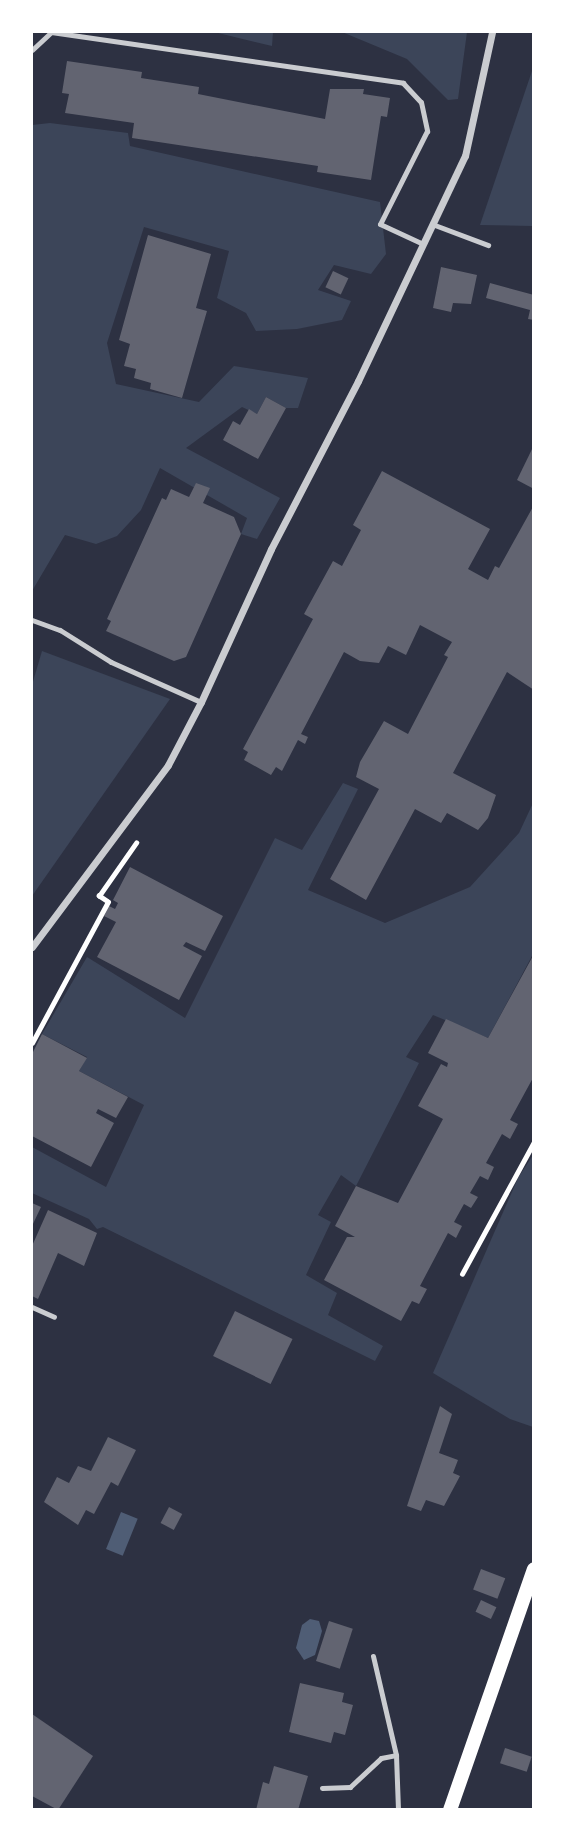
<!DOCTYPE html>
<html>
<head>
<meta charset="utf-8">
<style>
	body { margin:0 }
	#map { position:relative; width:565px; height:1841px; overflow:hidden; background:#2d3142; font-family:Merriweather,serif }
	div>[style] { position:absolute }
	[style*='--x'] { left:calc(var(--x)*1px); top:calc(var(--y)*1px); width:calc(var(--w)*1px); rotate:calc(var(--a)*1deg) }
	.green>* { inset:0; background:#3c4559 }
	.water>* { inset:0; background:#4f5d75; transform-origin:0 0 }
	.building>* { inset:0; background:#626471; transform-origin:0 0 }
	.path>* { height:4.5px; margin:-2.25px; padding:0 2.25px; transform-origin:2.25px; border-radius:2.25px; background:#fff }
	.service>* { height:5px; margin:-2.5px; padding:0 2.5px; transform-origin:2.5px; border-radius:2.5px; background:#caccd0 }
	.minor>* { height:7px; margin:-3.5px; padding:0 3.5px; transform-origin:3.5px; border-radius:3.5px; background:#caccd0 }
	.secondary>* { height:14px; margin:-7px; padding:0 7px; transform-origin:7px; border-radius:7px; background:#fff }
	span { translate:-50% -50%; white-space:nowrap; text-align:center; line-height:1.15; -webkit-text-stroke:7px #fff; paint-order:stroke }
	.frame { position:absolute; inset:0; border:33px solid #fff; pointer-events:none }
</style>
</head>
<body>
<div id="map">
	<div class="green">
		<i style="clip-path:polygon(214px 32px,273px 32px,272px 46px)"></i>
		<i style="clip-path:polygon(342px 32px,467px 32px,458px 99px,448px 100px,407px 59px)"></i>
		<i style="clip-path:polygon(533px 68px,533px 226px,480px 225px)"></i>
		<i style="clip-path:polygon(50px 123px,128px 133px,130px 146px,380px 202px,386px 254px,371px 274px,334px 265px,318px 290px,351px 301px,342px 320px,297px 329px,256px 331px,246px 313px,217px 298px,229px 251px,144px 227px,107px 343px,116px 384px,199px 402px,234px 366px,308px 378px,298px 408px,286px 408px,266px 397px,257px 414px,242px 407px,186px 448px,280px 498px,257px 539px,241px 534px,247px 518px,160px 468px,141px 510px,117px 536px,96px 544px,65px 535px,32px 591px,32px 125px)"></i>
		<i style="clip-path:polygon(42px 651px,170px 699px,32px 896px,32px 685px)"></i>
		<i style="clip-path:polygon(343px 783px,358px 789px,308px 890px,385px 923px,470px 887px,519px 833px,533px 803px,533px 954px,488px 1038px,433px 1015px,406px 1057px,419px 1063px,356px 1186px,341px 1175px,318px 1215px,331px 1222px,306px 1275px,337px 1293px,328px 1315px,383px 1346px,375px 1361px,103px 1227px,97px 1229px,89px 1219px,32px 1193px,32px 1147px,106px 1187px,144px 1105px,79px 1071px,87px 1057px,42px 1034px,87px 957px,185px 1018px,275px 838px,302px 850px)"></i>
		<i style="clip-path:polygon(533px 1155px,533px 1427px,510px 1419px,433px 1373px,518px 1178px)"></i>
	</div>
	<div class="water">
		<i style="left:121px;top:1512px;width:18px;height:40px;rotate:22deg"></i>
		<i style="clip-path:polygon(310px 1619px,319px 1621px,322px 1631px,315px 1655px,304px 1660px,296px 1648px,302px 1625px)"></i>
	</div>
	<div class="building">
		<i style="clip-path:polygon(67px 61px,142px 72px,141px 78px,199px 87px,198px 94px,325px 119px,330px 89px,364px 89px,363px 94px,390px 98px,387px 117px,381px 116px,371px 180px,317px 172px,318px 166px,132px 138px,134px 123px,65px 113px,69px 94px,62px 93px)"></i>
		<i style="clip-path:polygon(148px 235px,211px 254px,196px 308px,207px 311px,182px 398px,150px 389px,151px 383px,134px 378px,136px 369px,124px 366px,130px 344px,119px 340px)"></i>
		<i style="clip-path:polygon(441px 267px,477px 275px,471px 304px,453px 303px,451px 312px,433px 308px)"></i>
		<i style="left:333px;top:271px;width:17px;height:18px;rotate:25deg"></i>
		<i style="clip-path:polygon(490px 283px,534px 295px,534px 320px,528px 319px,530px 310px,486px 298px)"></i>
		<i style="clip-path:polygon(266px 397px,286px 408px,258px 459px,223px 440px,233px 421px,240px 425px,249px 409px,257px 414px)"></i>
		<i style="clip-path:polygon(534px 445px,534px 489px,517px 480px)"></i>
		<i style="clip-path:polygon(382px 471px,490px 529px,468px 569px,488px 580px,495px 566px,499px 568px,534px 505px,534px 690px,507px 672px,453px 773px,496px 795px,488px 818px,478px 830px,447px 813px,441px 823px,415px 809px,366px 900px,330px 879px,379px 789px,356px 777px,360px 762px,384px 721px,408px 734px,448px 657px,444px 655px,452px 642px,420px 625px,406px 655px,388px 646px,379px 663px,360px 661px,344px 652px,301px 734px,308px 737px,305px 744px,298px 740px,282px 771px,276px 767px,271px 775px,244px 760px,248px 752px,243px 749px,313px 619px,304px 614px,333px 561px,342px 566px,361px 530px,353px 525px)"></i>
		<i style="clip-path:polygon(196px 483px,210px 488px,203px 503px,234px 517px,241px 534px,186px 657px,174px 661px,106px 631px,111px 621px,107px 619px,162px 498px,166px 500px,171px 489px,189px 497px)"></i>
		<i style="clip-path:polygon(130px 867px,223px 916px,205px 951px,186px 942px,183px 946px,202px 956px,179px 1000px,97px 957px,116px 922px,104px 916px,109px 906px,115px 909px,118px 903px,113px 900px)"></i>
		<i style="clip-path:polygon(534px 954px,534px 1076px,510px 1120px,518px 1124px,510px 1139px,502px 1134px,486px 1163px,494px 1167px,488px 1180px,480px 1176px,470px 1193px,478px 1197px,471px 1208px,464px 1204px,454px 1222px,462px 1226px,456px 1238px,448px 1233px,420px 1286px,427px 1289px,419px 1304px,412px 1301px,401px 1321px,324px 1280px,347px 1237px,355px 1237px,335px 1226px,356px 1186px,398px 1203px,443px 1119px,418px 1106px,441px 1064px,447px 1067px,448px 1063px,428px 1053px,446px 1019px,488px 1038px)"></i>
		<i style="clip-path:polygon(42px 1034px,87px 1058px,79px 1071px,128px 1097px,116px 1118px,98px 1109px,96px 1113px,114px 1123px,91px 1167px,32px 1136px,32px 1054px)"></i>
		<i style="clip-path:polygon(32px 1203px,41px 1207px,32px 1226px)"></i>
		<i style="clip-path:polygon(48px 1210px,97px 1233px,84px 1266px,58px 1253px,38px 1299px,32px 1296px,32px 1246px)"></i>
		<i style="left:235px;top:1311px;width:64px;height:50px;rotate:26deg"></i>
		<i style="clip-path:polygon(440px 1406px,452px 1414px,439px 1453px,458px 1460px,453px 1473px,460px 1476px,444px 1506px,426px 1500px,421px 1511px,407px 1506px)"></i>
		<i style="clip-path:polygon(108px 1437px,136px 1450px,118px 1486px,111px 1482px,94px 1514px,86px 1510px,78px 1525px,44px 1502px,57px 1477px,69px 1483px,78px 1466px,91px 1471px)"></i>
		<i style="left:169px;top:1507px;width:15px;height:18px;rotate:28deg"></i>
		<i style="left:481px;top:1569px;width:26px;height:22px;rotate:21deg"></i>
		<i style="left:481px;top:1600px;width:17px;height:13px;rotate:25deg"></i>
		<i style="left:329px;top:1621px;width:25px;height:42px;rotate:18deg"></i>
		<i style="clip-path:polygon(300px 1683px,344px 1693px,342px 1702px,353px 1705px,345px 1735px,334px 1732px,331px 1743px,289px 1732px)"></i>
		<i style="clip-path:polygon(32px 1714px,93px 1756px,58px 1810px,32px 1796px)"></i>
		<i style="left:505px;top:1748px;width:28px;height:16px;rotate:18deg"></i>
		<i style="clip-path:polygon(274px 1766px,308px 1776px,298px 1810px,256px 1810px,263px 1782px,269px 1784px)"></i>
	</div>
	<div class="path">
		<i style="--x:32;--y:1043;--w:160;--a:-61.7"></i>
		<i style="--x:108;--y:902;--w:11;--a:-146"></i>
		<i style="--x:99;--y:896;--w:65;--a:-55.1"></i>
		<i style="--x:462;--y:1274;--w:150;--a:-61.4"></i>
	</div>
	<div class="service">
		<i style="--x:32;--y:50;--w:26;--a:-43"></i>
		<i style="--x:51;--y:32;--w:356;--a:8.2"></i>
		<i style="--x:403;--y:83;--w:26;--a:47"></i>
		<i style="--x:421;--y:102;--w:30;--a:78"></i>
		<i style="--x:427;--y:131;--w:104;--a:116.8"></i>
		<i style="--x:380;--y:224;--w:47;--a:24.9"></i>
		<i style="--x:432;--y:224;--w:60;--a:20.6"></i>
		<i style="--x:32;--y:620;--w:30;--a:20"></i>
		<i style="--x:60;--y:630;--w:60;--a:32.1"></i>
		<i style="--x:111;--y:662;--w:98;--a:24"></i>
		<i style="--x:32;--y:1307;--w:24;--a:24"></i>
		<i style="--x:373;--y:1656;--w:102;--a:76.9"></i>
		<i style="--x:396;--y:1755;--w:55;--a:87.9"></i>
		<i style="--x:322;--y:1788;--w:28;--a:-2"></i>
		<i style="--x:350;--y:1787;--w:42;--a:-43.1"></i>
		<i style="--x:381;--y:1758;--w:15;--a:-11"></i>
	</div>
	<div class="minor">
		<i style="--x:32;--y:947;--w:227;--a:-53.2"></i>
		<i style="--x:168;--y:765;--w:71;--a:-62.4"></i>
		<i style="--x:201;--y:702;--w:168;--a:-65.4"></i>
		<i style="--x:271;--y:549;--w:189;--a:-62.6"></i>
		<i style="--x:358;--y:381;--w:249;--a:-64.6"></i>
		<i style="--x:465;--y:156;--w:127;--a:-77.7"></i>
	</div>
	<div class="secondary">
		<i style="--x:450;--y:1810;--w:255;--a:-70.8"></i>
	</div>
	<div class="frame"></div>
</div>
</body>
</html>
